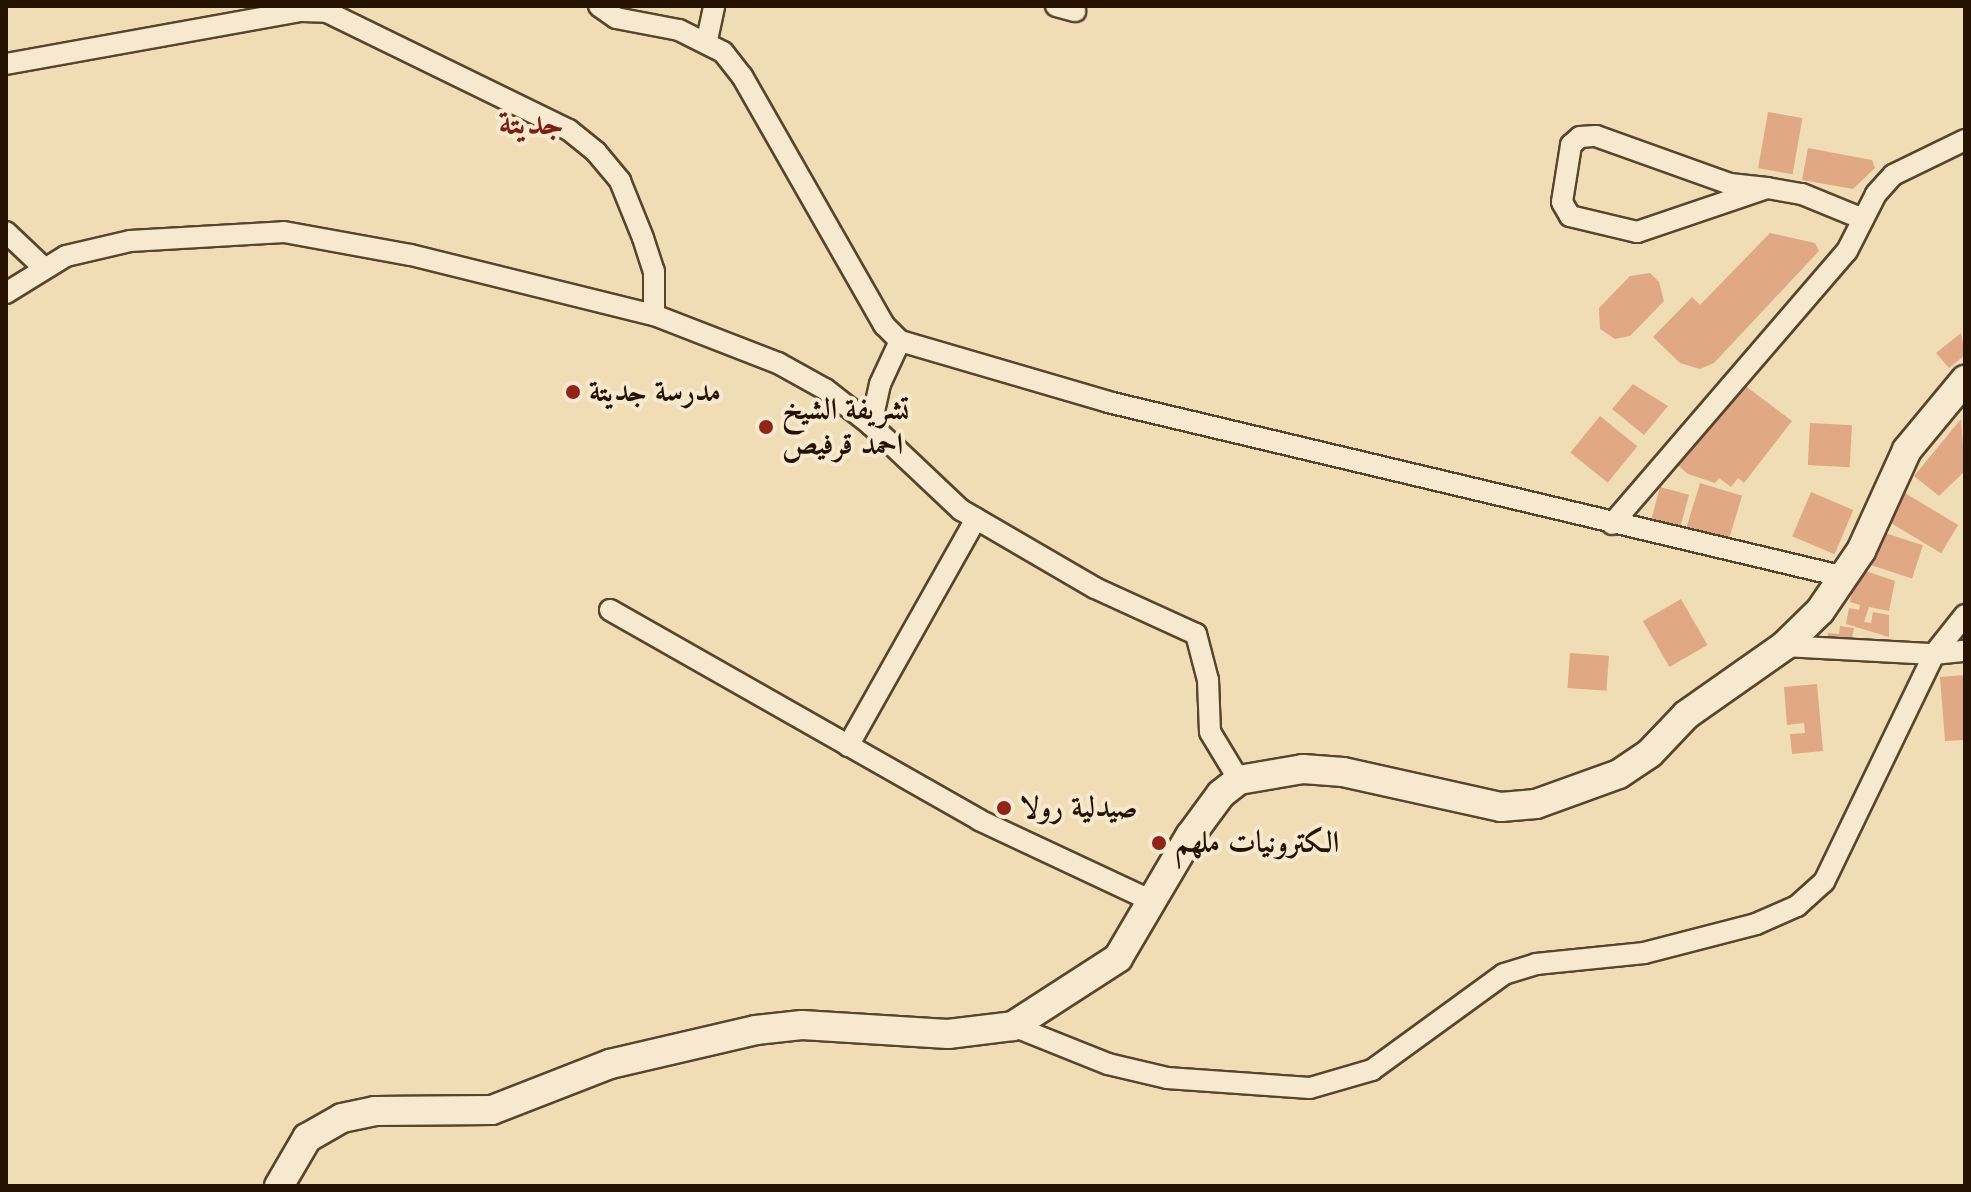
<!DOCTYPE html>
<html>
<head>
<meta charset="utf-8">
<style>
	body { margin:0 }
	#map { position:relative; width:1971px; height:1192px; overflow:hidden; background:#f1ddb5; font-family:Cardo,Amiri,serif }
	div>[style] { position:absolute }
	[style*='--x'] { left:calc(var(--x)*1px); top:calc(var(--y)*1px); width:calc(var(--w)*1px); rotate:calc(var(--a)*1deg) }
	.building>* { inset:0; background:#e1a886; transform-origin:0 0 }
	.roads { filter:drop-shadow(2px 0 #58452d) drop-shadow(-2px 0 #58452d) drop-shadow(0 2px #58452d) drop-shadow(0 -2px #58452d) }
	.street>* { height:20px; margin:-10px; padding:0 10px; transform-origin:10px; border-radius:10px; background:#f6e9cf }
	.secondary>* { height:28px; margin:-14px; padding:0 14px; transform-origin:14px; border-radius:14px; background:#f6e9cf }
	.dots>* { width:22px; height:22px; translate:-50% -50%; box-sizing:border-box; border:4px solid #f6e9cf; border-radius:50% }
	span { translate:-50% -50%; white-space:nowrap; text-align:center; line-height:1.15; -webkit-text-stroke:8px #f6e9cf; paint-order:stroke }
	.poi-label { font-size:30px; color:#251200; font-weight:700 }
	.left { translate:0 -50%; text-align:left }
	.quarter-label { font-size:34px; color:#7a1f14; font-weight:700 }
	.frame { position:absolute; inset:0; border:8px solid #251200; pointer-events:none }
</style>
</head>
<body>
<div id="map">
	<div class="building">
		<i style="left:1768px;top:112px;width:35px;height:57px;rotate:10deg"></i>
		<i style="clip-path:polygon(1808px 148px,1872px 160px,1875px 168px,1853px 189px,1802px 180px)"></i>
		<i style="clip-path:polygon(1770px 233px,1815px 243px,1819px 251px,1714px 363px,1700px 369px,1680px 363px,1653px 337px,1692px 297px,1700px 305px)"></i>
		<i style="clip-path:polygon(1650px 273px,1659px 282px,1664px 301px,1630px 336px,1615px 339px,1600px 329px,1599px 308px,1630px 276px)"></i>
		<i style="clip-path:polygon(1961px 333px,1965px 355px,1949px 368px,1936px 353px)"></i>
		<i style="clip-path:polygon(1739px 381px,1792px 421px,1744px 483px,1738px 478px,1731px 487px,1719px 478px,1715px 483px,1688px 474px,1675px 463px)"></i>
		<i style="clip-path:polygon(1633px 384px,1668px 406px,1644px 435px,1612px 409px)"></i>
		<i style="left:1600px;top:416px;width:48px;height:47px;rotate:39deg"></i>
		<i style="clip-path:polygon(1961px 419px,1965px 471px,1939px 496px,1914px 476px)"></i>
		<i style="left:1810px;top:423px;width:42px;height:42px;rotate:3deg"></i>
		<i style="left:1700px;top:483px;width:44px;height:50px;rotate:17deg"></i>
		<i style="left:1660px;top:487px;width:30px;height:36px;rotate:15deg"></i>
		<i style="left:1811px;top:492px;width:46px;height:48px;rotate:23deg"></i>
		<i style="left:1905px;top:493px;width:62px;height:33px;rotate:31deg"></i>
		<i style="left:1882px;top:532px;width:43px;height:35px;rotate:18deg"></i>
		<i style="clip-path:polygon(1857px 568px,1895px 581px,1889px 611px,1869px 607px,1864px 622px,1871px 623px,1873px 612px,1889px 615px,1889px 637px,1846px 624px,1849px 608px,1859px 610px,1860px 605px,1850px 602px)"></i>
		<i style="left:1681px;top:599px;width:53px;height:44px;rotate:60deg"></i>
		<i style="clip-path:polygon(1840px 626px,1854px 628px,1851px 644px,1827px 641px,1828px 633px,1839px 634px)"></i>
		<i style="left:1570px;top:653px;width:39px;height:35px;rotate:4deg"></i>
		<i style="clip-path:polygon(1965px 675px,1965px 740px,1945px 741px,1940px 677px)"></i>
		<i style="clip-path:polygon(1817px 684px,1823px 751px,1792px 754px,1790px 734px,1805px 733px,1804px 723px,1787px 725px,1784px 687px)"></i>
	</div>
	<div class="roads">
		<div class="street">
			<i style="--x:599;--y:6;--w:21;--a:35"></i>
			<i style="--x:616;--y:18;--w:64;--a:10.8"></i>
			<i style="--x:679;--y:30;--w:49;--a:26.6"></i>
			<i style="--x:723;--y:52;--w:31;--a:52"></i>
			<i style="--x:742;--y:76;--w:287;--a:60.3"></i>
			<i style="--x:884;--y:325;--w:23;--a:45"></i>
			<i style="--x:900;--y:341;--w:217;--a:16.3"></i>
			<i style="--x:1108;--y:402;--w:757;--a:13.36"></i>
			<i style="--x:1056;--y:6;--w:20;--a:15"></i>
			<i style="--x:707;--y:40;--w:35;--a:-78"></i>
			<i style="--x:6;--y:64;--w:301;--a:-10.2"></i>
			<i style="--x:302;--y:11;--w:25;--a:2"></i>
			<i style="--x:327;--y:12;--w:269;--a:26"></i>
			<i style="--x:569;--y:130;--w:35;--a:39"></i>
			<i style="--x:596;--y:152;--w:38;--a:50"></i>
			<i style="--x:620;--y:181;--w:61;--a:68"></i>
			<i style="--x:643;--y:238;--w:35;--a:72"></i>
			<i style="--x:654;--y:271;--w:44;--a:90"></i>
			<i style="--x:1767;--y:188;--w:137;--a:161.3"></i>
			<i style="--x:1637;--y:232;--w:69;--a:-166.6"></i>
			<i style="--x:1570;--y:216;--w:16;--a:-120"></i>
			<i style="--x:1562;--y:202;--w:58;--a:-81"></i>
			<i style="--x:1571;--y:145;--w:12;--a:-42"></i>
			<i style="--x:1580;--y:137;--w:16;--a:-4"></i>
			<i style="--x:1596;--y:136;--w:142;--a:19.7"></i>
			<i style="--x:1730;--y:184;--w:37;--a:6"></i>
			<i style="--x:1767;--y:188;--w:36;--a:10"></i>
			<i style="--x:1802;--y:194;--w:66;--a:22.3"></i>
			<i style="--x:6;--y:232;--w:52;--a:43.5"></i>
			<i style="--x:6;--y:293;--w:70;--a:-31.7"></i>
			<i style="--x:66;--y:256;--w:66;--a:-13.2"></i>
			<i style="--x:130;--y:241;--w:154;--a:-3.3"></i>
			<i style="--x:284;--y:232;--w:129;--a:10.3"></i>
			<i style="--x:411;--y:255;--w:250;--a:13.9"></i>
			<i style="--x:654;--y:315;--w:133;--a:21.2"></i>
			<i style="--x:778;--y:363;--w:54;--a:29"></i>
			<i style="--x:825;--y:389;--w:58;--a:38"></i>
			<i style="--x:871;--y:425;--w:42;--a:-77.6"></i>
			<i style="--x:880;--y:384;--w:47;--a:-65.1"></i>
			<i style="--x:871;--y:425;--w:124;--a:43.4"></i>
			<i style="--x:961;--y:510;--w:155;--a:30.2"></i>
			<i style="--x:1095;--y:588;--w:111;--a:24.5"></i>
			<i style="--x:1196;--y:634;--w:48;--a:75.4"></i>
			<i style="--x:1208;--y:680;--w:52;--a:87.8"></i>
			<i style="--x:1210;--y:732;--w:56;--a:58.9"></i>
			<i style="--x:1612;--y:524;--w:360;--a:-49.3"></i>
			<i style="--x:1847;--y:251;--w:64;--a:-63"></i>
			<i style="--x:1876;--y:194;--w:25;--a:-48"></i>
			<i style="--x:1893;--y:175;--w:80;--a:-25.9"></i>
			<i style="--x:610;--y:610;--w:425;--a:29.6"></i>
			<i style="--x:979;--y:820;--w:193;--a:25.1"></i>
			<i style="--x:1784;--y:646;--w:150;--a:3.1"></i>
			<i style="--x:1934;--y:654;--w:31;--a:-6"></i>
			<i style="--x:848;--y:746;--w:261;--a:-60.6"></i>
			<i style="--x:1013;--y:1026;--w:102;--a:21.8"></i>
			<i style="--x:1108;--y:1064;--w:61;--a:13.3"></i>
			<i style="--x:1167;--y:1078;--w:143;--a:4"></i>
			<i style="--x:1310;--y:1088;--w:65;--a:-16.2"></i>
			<i style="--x:1372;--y:1070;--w:163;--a:-36"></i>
			<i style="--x:1504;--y:974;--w:34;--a:-17"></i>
			<i style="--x:1536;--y:964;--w:109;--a:-5.8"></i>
			<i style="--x:1644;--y:953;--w:116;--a:-14.5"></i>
			<i style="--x:1756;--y:924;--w:45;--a:-23.7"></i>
			<i style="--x:1797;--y:906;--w:36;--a:-42"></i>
			<i style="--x:1824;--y:882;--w:253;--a:-64.2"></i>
			<i style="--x:1934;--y:654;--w:50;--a:-51.5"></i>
		</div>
		<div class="secondary">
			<i style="--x:279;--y:1186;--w:56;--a:-59.7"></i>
			<i style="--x:307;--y:1138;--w:40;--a:-29.7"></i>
			<i style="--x:342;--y:1118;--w:34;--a:-12"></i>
			<i style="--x:375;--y:1111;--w:117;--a:-0.5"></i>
			<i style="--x:492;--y:1110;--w:127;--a:-21.3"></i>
			<i style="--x:610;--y:1064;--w:150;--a:-13.1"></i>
			<i style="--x:756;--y:1030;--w:46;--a:-6.2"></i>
			<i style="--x:802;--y:1025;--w:146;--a:3.5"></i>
			<i style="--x:948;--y:1034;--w:65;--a:-7"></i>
			<i style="--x:1013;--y:1026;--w:125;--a:-32.9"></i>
			<i style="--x:1118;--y:958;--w:142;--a:-59.5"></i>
			<i style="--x:1190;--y:836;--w:52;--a:-53.6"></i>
			<i style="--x:1221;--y:794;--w:23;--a:-38"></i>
			<i style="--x:1239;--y:780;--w:65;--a:-9.8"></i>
			<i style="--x:1303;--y:769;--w:40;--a:4.3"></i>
			<i style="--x:1343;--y:772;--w:162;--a:12.5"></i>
			<i style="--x:1501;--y:807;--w:35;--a:-5"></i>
			<i style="--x:1536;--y:804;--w:88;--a:-19.9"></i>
			<i style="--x:1619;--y:774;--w:37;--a:-34"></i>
			<i style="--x:1650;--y:753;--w:52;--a:-46.5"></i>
			<i style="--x:1686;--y:715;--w:120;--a:-35.1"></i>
			<i style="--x:1784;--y:646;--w:50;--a:-44.2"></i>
			<i style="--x:1820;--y:611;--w:73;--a:-55.7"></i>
			<i style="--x:1861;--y:551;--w:111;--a:-65.5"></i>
			<i style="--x:1907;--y:450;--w:91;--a:-50.4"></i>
		</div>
	</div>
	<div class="dots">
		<i style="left:573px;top:392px;background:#8f2418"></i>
		<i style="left:766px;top:427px;background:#8f2418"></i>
		<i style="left:1004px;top:808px;background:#8f2418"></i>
		<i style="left:1159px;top:843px;background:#8f2418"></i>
	</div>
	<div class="poi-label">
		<span class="left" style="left:589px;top:392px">مدرسة جديتة</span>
		<span class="left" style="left:782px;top:427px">تشريفة الشيخ<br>احمد قرفيص</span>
		<span class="left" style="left:1020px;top:808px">صيدلية رولا</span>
		<span class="left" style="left:1175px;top:843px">الكترونيات ملهم</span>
	</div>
	<div class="quarter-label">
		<span style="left:531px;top:123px">جديتة</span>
	</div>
	<div class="frame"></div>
</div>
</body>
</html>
